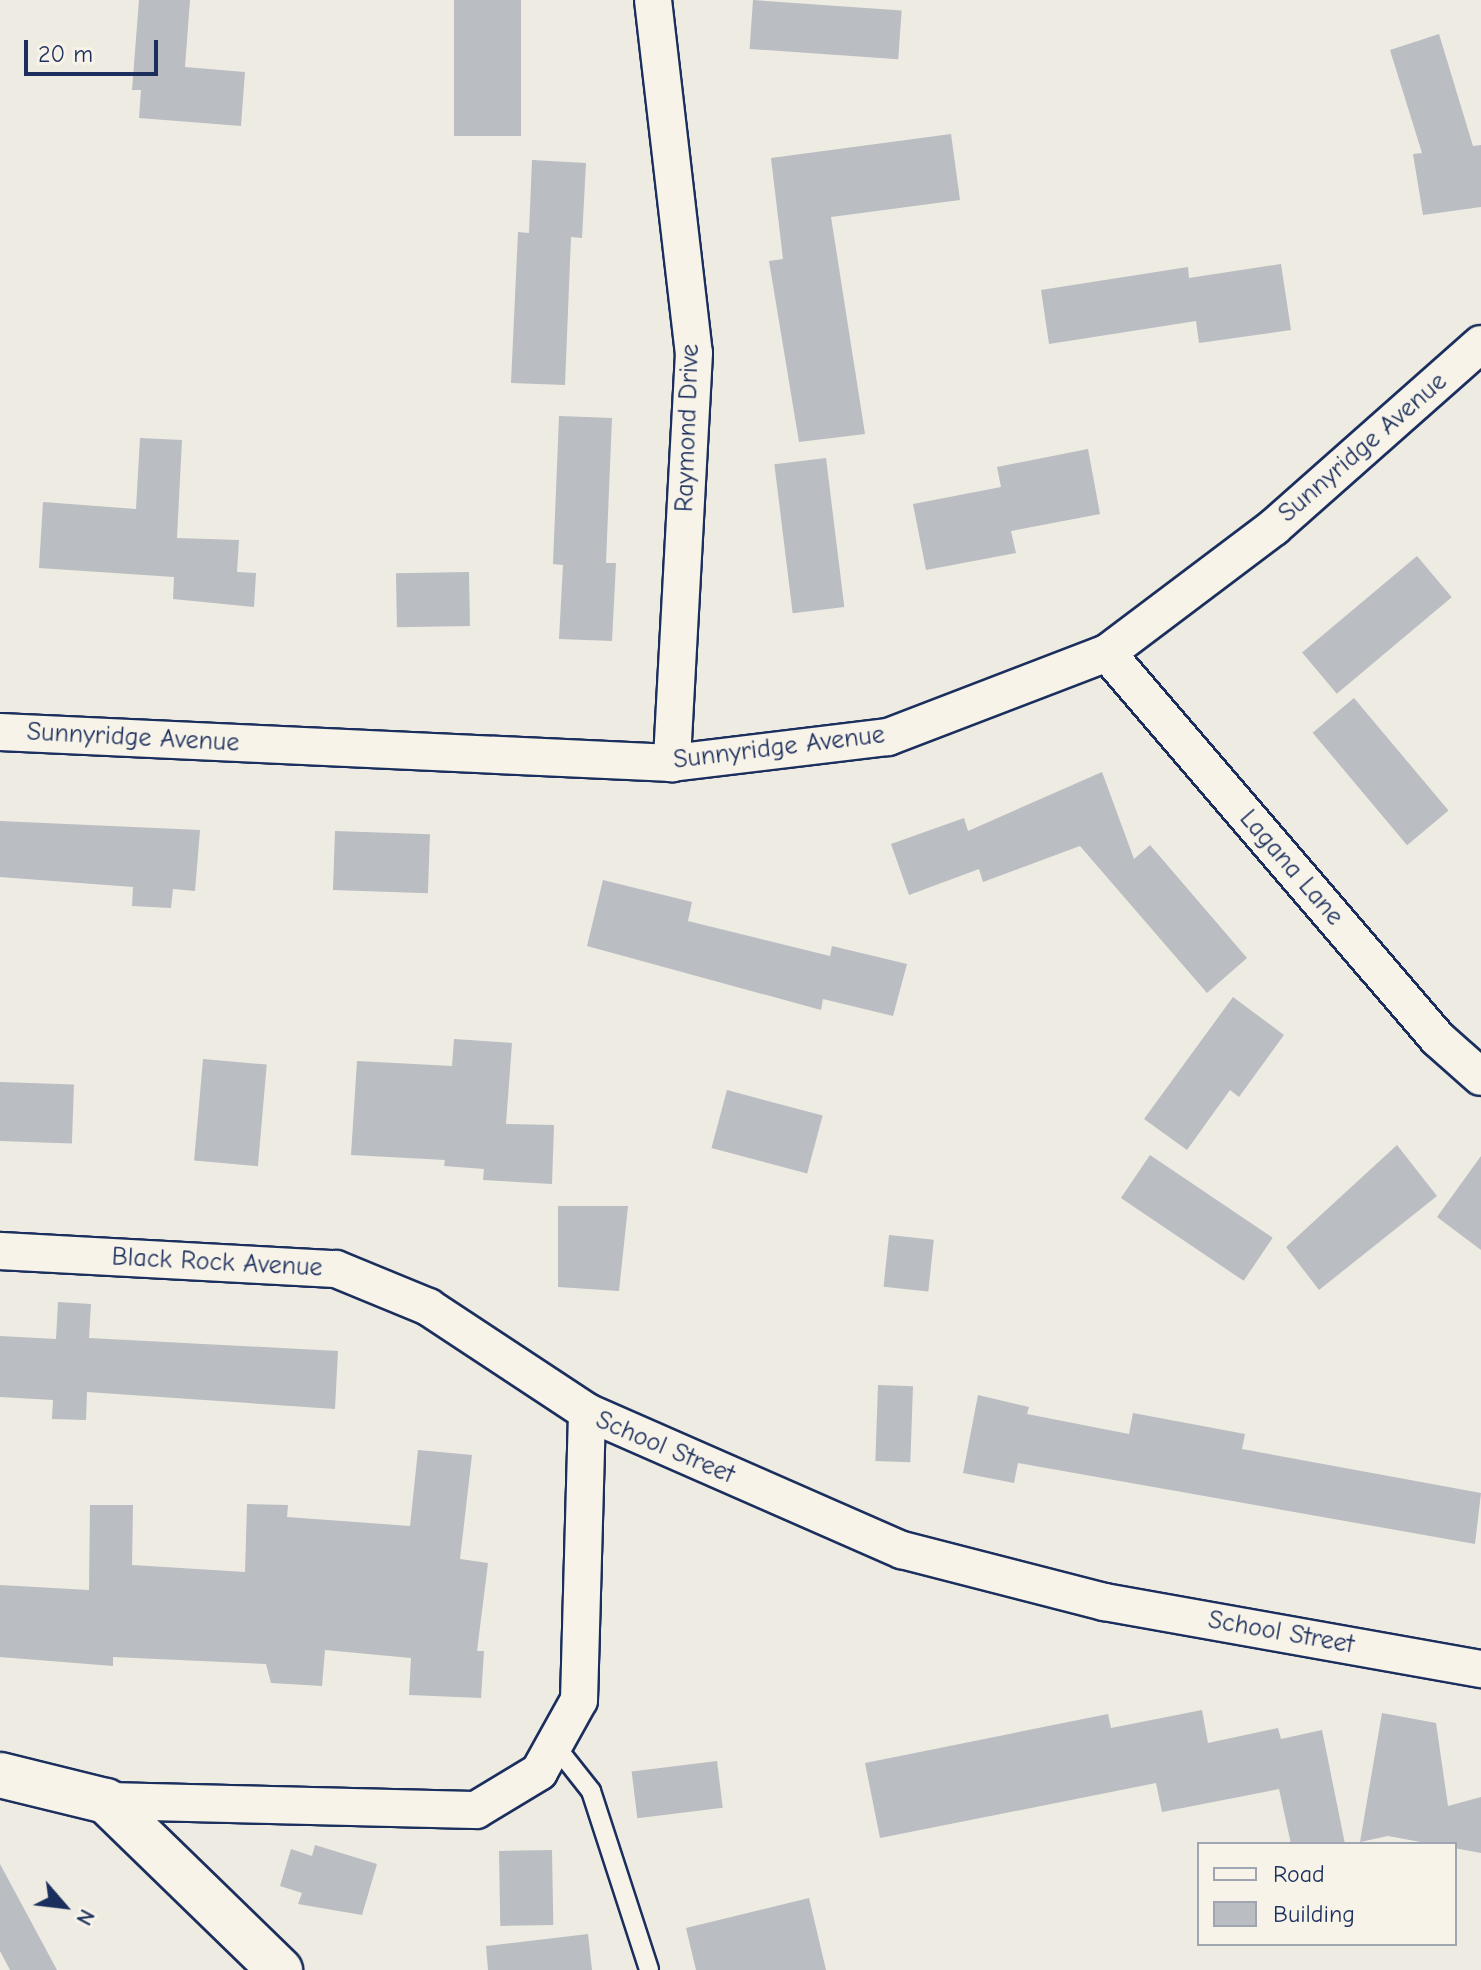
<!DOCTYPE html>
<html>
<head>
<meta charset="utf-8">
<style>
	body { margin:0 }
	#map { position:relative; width:1481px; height:1970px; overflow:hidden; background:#eeebe2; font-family:"Comic Neue",sans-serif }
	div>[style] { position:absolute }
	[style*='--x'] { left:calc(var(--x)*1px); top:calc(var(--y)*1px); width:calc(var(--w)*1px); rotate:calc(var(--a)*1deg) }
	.building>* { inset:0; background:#babdc2; transform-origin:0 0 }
	.roads { filter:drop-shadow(2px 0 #1b2f5e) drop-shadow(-2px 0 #1b2f5e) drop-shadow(0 2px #1b2f5e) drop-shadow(0 -2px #1b2f5e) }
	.service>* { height:18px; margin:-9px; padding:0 9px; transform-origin:9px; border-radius:9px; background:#f7f3e8 }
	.minor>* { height:36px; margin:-18px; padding:0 18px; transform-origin:18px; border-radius:18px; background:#f7f3e8 }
	.primary>* { height:44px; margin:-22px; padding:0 22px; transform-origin:22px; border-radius:22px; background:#f7f3e8 }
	span { translate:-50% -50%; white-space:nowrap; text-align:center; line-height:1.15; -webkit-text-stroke:6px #f7f3e8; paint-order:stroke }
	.street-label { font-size:26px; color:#1b2f5e }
	.legend { position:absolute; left:1197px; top:1842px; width:260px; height:104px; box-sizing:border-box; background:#f7f3e8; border:2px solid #9fa5b1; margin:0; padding:10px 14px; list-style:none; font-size:24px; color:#1b2f5e }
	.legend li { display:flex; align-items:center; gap:16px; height:40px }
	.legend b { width:40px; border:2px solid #9fa5b1 }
	.north { position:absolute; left:24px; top:1866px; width:80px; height:80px; -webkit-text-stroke:6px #f7f3e8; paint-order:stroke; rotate:118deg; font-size:22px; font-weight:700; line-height:32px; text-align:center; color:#1b2f5e }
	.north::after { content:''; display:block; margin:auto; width:28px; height:36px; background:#1b2f5e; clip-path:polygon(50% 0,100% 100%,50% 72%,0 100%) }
	.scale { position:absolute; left:24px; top:40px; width:134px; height:36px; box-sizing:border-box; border:4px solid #1b2f5e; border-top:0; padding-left:10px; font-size:24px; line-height:28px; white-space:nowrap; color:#1b2f5e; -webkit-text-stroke:6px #f7f3e8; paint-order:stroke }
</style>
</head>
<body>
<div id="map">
	<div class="building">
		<i style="clip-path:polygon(139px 0,190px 0,185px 67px,245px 72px,241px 126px,139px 118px,141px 90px,132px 90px)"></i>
		<i style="left:454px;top:0;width:67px;height:136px"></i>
		<i style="left:753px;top:0;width:149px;height:49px;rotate:4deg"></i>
		<i style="clip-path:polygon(1439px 34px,1473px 146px,1481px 145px,1481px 207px,1423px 215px,1413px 154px,1422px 153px,1390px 50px)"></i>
		<i style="clip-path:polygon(951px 134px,960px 200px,831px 217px,865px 434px,799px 442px,769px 261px,783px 259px,771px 158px)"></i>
		<i style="clip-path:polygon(532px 160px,586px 163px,582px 238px,571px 237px,565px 385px,511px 383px,518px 232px,529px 233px)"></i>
		<i style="clip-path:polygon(1281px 264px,1291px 330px,1199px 343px,1196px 321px,1049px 344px,1041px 290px,1188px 267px,1189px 278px)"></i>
		<i style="clip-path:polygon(559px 416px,612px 418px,606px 563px,616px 563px,612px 641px,559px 639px,563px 565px,553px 564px)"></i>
		<i style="clip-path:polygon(140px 438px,182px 440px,177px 538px,239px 540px,237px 572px,256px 573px,254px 607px,173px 599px,174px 577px,39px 568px,43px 502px,136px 509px)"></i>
		<i style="clip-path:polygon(1088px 449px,1100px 514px,1011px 531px,1016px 553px,926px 570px,913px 504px,1001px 487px,997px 467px)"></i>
		<i style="left:826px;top:458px;width:150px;height:52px;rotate:83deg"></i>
		<i style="left:1417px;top:556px;width:54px;height:150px;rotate:50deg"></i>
		<i style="left:469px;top:572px;width:54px;height:73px;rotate:89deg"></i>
		<i style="left:1354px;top:698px;width:147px;height:54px;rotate:50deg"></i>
		<i style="clip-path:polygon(1102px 772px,1134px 859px,1150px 845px,1247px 958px,1207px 993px,1080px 846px,983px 882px,979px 869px,909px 895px,891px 844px,964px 818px,968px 831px)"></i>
		<i style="clip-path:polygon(0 821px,200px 830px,195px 891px,173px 889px,171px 908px,132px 906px,133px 887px,0 877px)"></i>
		<i style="left:335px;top:831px;width:95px;height:59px;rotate:2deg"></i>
		<i style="clip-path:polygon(603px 880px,692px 902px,688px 921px,830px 956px,832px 946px,907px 964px,893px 1016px,823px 999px,821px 1010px,587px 946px)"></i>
		<i style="clip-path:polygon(1233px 997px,1284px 1035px,1239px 1097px,1230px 1090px,1187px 1150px,1144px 1119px)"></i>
		<i style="clip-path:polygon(454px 1039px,512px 1043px,506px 1124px,554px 1125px,552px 1184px,483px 1180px,484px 1169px,444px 1166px,445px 1160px,351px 1155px,357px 1061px,452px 1066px)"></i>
		<i style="left:203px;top:1059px;width:64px;height:102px;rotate:5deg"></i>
		<i style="left:0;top:1082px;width:74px;height:59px;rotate:2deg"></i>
		<i style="left:727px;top:1090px;width:99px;height:60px;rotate:15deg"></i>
		<i style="clip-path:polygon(1397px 1145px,1437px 1196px,1319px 1290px,1286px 1247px)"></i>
		<i style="left:1150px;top:1155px;width:148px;height:52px;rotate:34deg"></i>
		<i style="clip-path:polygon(1481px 1156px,1481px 1250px,1437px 1217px)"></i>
		<i style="clip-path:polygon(558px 1206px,628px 1206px,619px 1291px,558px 1287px)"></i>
		<i style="left:889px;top:1235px;width:45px;height:52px;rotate:6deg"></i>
		<i style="clip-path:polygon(58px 1302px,91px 1304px,89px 1338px,338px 1351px,335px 1409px,87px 1392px,86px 1420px,52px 1419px,53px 1400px,0 1397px,0 1336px,56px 1339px)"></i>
		<i style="left:878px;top:1385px;width:35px;height:76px;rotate:2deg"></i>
		<i style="clip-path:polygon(978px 1395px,1029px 1407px,1027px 1414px,1129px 1434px,1133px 1413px,1245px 1434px,1242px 1449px,1481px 1493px,1475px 1544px,1018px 1463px,1014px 1483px,963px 1473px)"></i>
		<i style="clip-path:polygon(418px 1450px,472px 1455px,460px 1559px,488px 1563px,477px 1651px,484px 1651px,481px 1698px,409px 1695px,411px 1658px,325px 1650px,322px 1686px,271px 1683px,266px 1664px,113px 1657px,113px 1666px,0 1657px,0 1585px,89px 1590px,90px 1505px,133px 1505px,132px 1565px,245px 1572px,247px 1504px,288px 1505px,287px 1517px,410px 1526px)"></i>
		<i style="clip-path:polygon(1202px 1710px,1208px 1743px,1278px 1728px,1281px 1739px,1322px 1730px,1345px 1844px,1291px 1844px,1279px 1789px,1162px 1812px,1156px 1783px,880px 1838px,865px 1763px,1108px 1714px,1111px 1728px)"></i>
		<i style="clip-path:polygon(1382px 1713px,1436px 1723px,1448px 1806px,1481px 1797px,1481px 1853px,1388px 1836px,1360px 1842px)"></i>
		<i style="left:717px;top:1761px;width:47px;height:86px;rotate:83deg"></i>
		<i style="clip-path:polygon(315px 1845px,377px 1864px,362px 1915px,298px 1904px,302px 1893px,280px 1886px,291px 1849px,312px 1856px)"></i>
		<i style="left:552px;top:1850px;width:75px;height:53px;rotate:89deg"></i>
		<i style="clip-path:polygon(0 1864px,57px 1970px,10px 1970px,0 1951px)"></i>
		<i style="clip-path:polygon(809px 1898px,826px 1970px,696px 1970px,686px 1928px)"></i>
		<i style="clip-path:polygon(588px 1934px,592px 1970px,488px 1970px,486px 1946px)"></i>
	</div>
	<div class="roads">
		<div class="service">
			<i style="--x:557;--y:1748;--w:55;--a:51.7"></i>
			<i style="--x:591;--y:1791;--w:188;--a:72"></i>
		</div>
		<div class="minor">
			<i style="--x:653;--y:0;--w:355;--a:83.4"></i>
			<i style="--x:694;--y:353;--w:411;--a:93.1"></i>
			<i style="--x:1107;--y:653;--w:508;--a:49.39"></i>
			<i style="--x:1438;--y:1039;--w:57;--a:41.5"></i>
			<i style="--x:0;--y:732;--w:673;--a:2.64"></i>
			<i style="--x:672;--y:763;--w:218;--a:-6.9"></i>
			<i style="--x:888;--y:737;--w:235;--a:-21"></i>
			<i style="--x:1107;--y:653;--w:209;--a:-37"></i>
			<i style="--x:1274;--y:527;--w:276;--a:-41.5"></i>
			<i style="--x:0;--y:1251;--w:336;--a:3.1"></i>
			<i style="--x:336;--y:1269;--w:100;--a:22.4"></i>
			<i style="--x:428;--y:1307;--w:191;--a:33.4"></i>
			<i style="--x:587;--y:1412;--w:344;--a:23.7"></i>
			<i style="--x:902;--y:1550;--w:209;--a:14.4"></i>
			<i style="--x:1104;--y:1602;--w:383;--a:10.1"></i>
			<i style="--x:106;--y:1801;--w:370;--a:1.4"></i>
			<i style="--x:476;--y:1810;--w:74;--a:-31.1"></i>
			<i style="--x:539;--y:1772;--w:82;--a:-60.9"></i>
			<i style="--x:579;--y:1700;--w:288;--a:-88.4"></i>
		</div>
		<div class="primary">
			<i style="--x:0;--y:1775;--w:109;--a:13.8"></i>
			<i style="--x:106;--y:1801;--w:243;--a:44.2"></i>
		</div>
	</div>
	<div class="street-label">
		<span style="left:688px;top:428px;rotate:-88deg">Raymond Drive</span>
		<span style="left:1363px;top:448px;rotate:-41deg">Sunnyridge Avenue</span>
		<span style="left:133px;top:738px;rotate:3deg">Sunnyridge Avenue</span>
		<span style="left:779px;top:748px;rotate:-7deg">Sunnyridge Avenue</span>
		<span style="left:1291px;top:868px;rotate:49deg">Lagana Lane</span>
		<span style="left:217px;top:1263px;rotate:3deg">Black Rock Avenue</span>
		<span style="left:665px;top:1448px;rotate:23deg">School Street</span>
		<span style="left:1281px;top:1633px;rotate:10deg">School Street</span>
	</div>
	<ul class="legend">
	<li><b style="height:10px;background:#f7f3e8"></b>Road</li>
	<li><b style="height:22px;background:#babdc2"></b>Building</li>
	</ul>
	<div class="north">N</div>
	<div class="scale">20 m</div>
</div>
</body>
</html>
